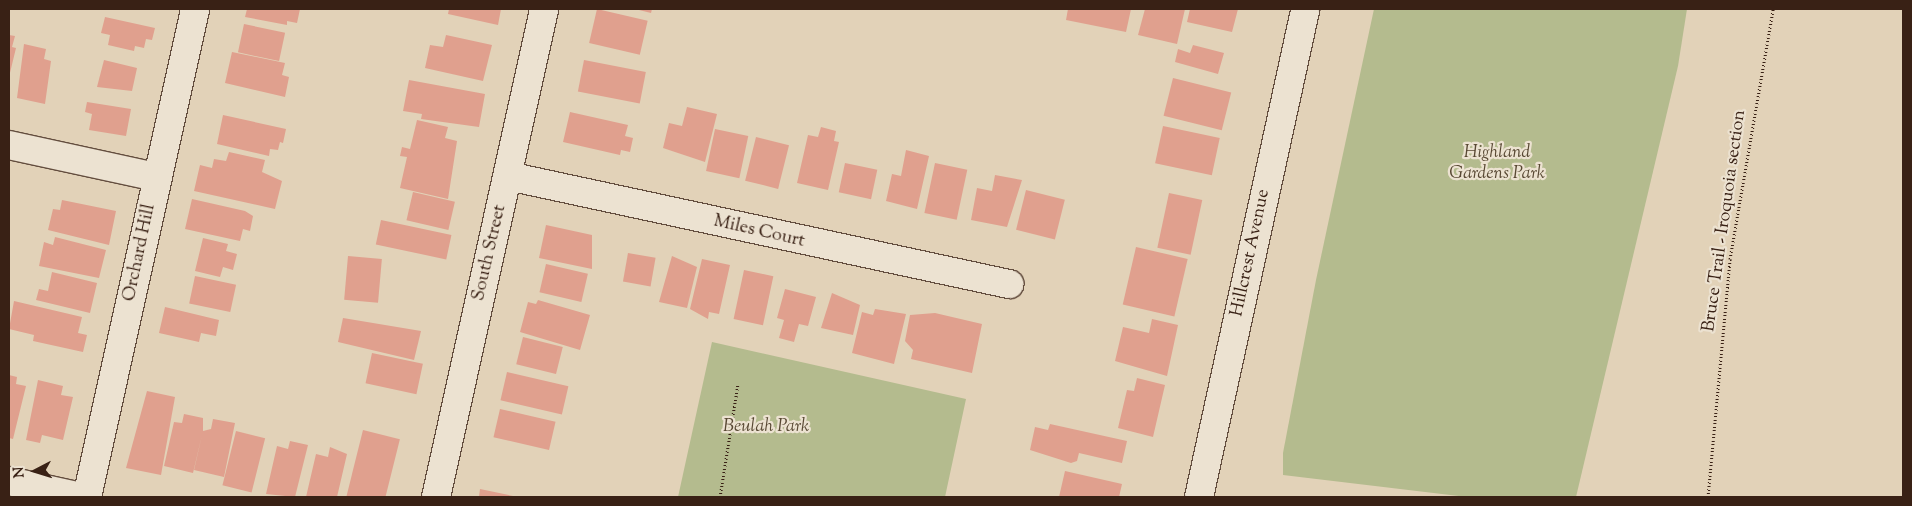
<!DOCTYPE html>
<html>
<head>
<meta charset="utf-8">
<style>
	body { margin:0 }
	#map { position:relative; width:1912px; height:506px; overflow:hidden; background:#e2d2b8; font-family:"Sorts Mill Goudy",serif }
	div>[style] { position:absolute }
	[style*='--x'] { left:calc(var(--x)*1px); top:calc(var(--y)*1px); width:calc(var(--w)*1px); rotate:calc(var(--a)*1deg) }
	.green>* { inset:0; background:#b4bb8e }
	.building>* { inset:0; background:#e0a08e; transform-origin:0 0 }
	.path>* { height:3px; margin-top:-1.5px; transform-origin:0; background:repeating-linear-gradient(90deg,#392115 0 1px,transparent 0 3.5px) }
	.roads { filter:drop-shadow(1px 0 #634d3e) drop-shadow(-1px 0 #634d3e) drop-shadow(0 1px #634d3e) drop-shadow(0 -1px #634d3e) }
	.minor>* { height:28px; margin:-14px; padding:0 14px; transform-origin:14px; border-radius:14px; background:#ece2d1 }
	span { translate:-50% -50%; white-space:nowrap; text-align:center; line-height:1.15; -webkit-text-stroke:4.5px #ece2d1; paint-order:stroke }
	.park-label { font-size:18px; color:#584833; font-style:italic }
	.street-label { font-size:18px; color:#392115 }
	.frame { position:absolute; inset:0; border:10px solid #392115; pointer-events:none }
	.north { position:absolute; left:10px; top:446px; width:50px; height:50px; -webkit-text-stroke:4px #ece2d1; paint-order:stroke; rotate:265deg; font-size:14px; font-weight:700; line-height:20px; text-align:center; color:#392115 }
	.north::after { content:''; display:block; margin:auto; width:18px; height:22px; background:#392115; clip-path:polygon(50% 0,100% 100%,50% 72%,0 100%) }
</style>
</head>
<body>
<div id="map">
	<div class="green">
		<i style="clip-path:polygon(1374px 9px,1687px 9px,1678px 66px,1576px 497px,1467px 497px,1283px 475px,1283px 453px,1316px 280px)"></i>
		<i style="clip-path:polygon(712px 342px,966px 399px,945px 497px,678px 497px)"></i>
	</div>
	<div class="building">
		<i style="clip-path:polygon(247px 9px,300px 9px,297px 23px,287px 21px,287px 25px,245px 17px)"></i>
		<i style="clip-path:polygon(449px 9px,501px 9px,498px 25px,448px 14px)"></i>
		<i style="left:597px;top:9px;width:52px;height:35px;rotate:13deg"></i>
		<i style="clip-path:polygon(635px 9px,652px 9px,651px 13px)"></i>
		<i style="clip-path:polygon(1068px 9px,1131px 9px,1126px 32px,1066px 20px)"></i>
		<i style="clip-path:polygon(1145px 9px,1185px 9px,1177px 44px,1138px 35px)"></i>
		<i style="clip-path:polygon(1190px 9px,1238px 9px,1232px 32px,1187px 22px)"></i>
		<i style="clip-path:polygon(105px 17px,155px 28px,152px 40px,146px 39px,144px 48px,135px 46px,134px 51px,108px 45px,110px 35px,101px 33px)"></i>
		<i style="left:244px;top:24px;width:42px;height:29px;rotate:12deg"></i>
		<i style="clip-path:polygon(9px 35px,15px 36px,12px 47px,16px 48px,9px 77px)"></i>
		<i style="clip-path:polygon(446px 35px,492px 45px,483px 81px,425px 68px,430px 45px,443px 47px)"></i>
		<i style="clip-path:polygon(24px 44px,46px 49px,44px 59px,51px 61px,45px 104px,17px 98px)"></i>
		<i style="clip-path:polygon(1193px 45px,1224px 53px,1218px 74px,1175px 62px,1178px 49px,1190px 53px)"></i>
		<i style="clip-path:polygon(232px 52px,285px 63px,282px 75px,289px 77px,285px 97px,225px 83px)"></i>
		<i style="clip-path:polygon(104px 60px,137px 68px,132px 91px,97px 87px)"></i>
		<i style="left:584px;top:60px;width:63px;height:32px;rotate:11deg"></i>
		<i style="left:1173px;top:78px;width:60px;height:39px;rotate:14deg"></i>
		<i style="clip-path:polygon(409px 80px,485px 94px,479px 127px,421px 119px,422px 114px,403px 111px)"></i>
		<i style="clip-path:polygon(87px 102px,131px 109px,126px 136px,89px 130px,92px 114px,85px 112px)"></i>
		<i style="clip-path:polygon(687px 107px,717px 114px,705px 162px,663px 148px,669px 123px,682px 126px)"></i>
		<i style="clip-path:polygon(570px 112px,628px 125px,625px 136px,633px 138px,630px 152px,621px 150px,620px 155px,563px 142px)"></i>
		<i style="clip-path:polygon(223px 115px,286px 129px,283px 143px,280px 142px,278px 150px,270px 149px,269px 156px,217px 144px)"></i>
		<i style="clip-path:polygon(417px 120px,448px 127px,445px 138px,457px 141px,448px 199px,400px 188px,407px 157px,400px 156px,402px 147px,410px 149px)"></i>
		<i style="left:1163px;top:126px;width:58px;height:38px;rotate:12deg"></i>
		<i style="clip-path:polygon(821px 127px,836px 131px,834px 141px,839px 142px,828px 190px,797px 183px,808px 135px,818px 137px)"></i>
		<i style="left:715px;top:129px;width:34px;height:43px;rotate:12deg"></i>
		<i style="left:756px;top:137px;width:34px;height:45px;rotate:14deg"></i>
		<i style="clip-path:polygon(906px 150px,929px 156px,917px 209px,886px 201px,892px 174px,901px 176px)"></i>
		<i style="clip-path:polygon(229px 152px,265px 160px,262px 172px,282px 181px,275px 209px,194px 191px,200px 165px,212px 168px,214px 159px,226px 161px)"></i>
		<i style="left:845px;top:163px;width:33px;height:30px;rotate:12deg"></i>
		<i style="left:935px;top:163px;width:33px;height:51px;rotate:12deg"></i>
		<i style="clip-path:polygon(995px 175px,1022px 180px,1007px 227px,971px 220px,977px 188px,992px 191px)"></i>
		<i style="left:1026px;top:190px;width:40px;height:41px;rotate:14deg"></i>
		<i style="left:413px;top:192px;width:43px;height:29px;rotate:13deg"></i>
		<i style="left:1169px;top:193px;width:34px;height:56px;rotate:12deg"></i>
		<i style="clip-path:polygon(192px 199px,245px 211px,253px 216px,250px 231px,243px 229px,240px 241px,185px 229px)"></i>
		<i style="clip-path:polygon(62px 200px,116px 211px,109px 245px,48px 230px,53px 209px,60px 210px)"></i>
		<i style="left:381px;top:220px;width:72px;height:25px;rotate:12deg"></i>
		<i style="clip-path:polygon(546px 225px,592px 235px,592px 269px,539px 258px)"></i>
		<i style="clip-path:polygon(55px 237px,106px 250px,99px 278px,39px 266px,44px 242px,53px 245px)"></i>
		<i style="clip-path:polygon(203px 238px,228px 244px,226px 251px,237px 254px,233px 270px,223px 267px,220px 277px,195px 271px)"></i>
		<i style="left:1136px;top:247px;width:53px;height:59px;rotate:13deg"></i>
		<i style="left:628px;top:253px;width:28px;height:29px;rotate:10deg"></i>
		<i style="left:348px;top:256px;width:34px;height:44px;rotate:5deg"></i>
		<i style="clip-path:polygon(672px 256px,697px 267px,687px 308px,659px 302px)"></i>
		<i style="clip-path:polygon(702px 259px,730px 265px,719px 314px,709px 312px,708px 319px,690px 309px)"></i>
		<i style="left:546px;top:264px;width:43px;height:29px;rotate:13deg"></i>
		<i style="left:744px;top:270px;width:30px;height:50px;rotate:12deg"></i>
		<i style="clip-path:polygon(52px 272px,97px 283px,90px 313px,36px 300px,39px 289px,48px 291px)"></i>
		<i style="left:195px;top:276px;width:42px;height:28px;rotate:12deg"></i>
		<i style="clip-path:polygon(785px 289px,816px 297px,808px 326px,799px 324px,794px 342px,779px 338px,784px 320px,777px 318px)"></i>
		<i style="clip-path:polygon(832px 293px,860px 305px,853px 335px,821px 328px)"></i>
		<i style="clip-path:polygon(538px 300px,590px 315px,580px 350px,520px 332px,528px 302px,536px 304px)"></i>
		<i style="clip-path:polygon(14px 301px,82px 317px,78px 333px,87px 335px,83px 352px,33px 341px,34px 335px,9px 329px)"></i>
		<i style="clip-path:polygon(165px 307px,219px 320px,216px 336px,201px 333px,199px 342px,159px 333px)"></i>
		<i style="clip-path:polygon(875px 309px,906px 314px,894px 364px,852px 353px,862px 312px,873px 315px)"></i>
		<i style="clip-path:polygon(935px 313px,982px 324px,972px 373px,911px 359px,913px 350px,905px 341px,910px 315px)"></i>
		<i style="clip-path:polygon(343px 318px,421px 331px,414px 360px,338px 342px)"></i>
		<i style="clip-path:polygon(1152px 319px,1178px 325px,1167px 376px,1115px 361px,1123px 327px,1149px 333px)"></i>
		<i style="left:523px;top:337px;width:41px;height:28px;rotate:14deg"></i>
		<i style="left:372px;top:353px;width:52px;height:31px;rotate:12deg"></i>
		<i style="left:507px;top:372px;width:63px;height:29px;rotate:13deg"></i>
		<i style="clip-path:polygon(9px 375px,17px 377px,16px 384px,26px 386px,13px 439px,9px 438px)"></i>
		<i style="clip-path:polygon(1137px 378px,1165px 385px,1153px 437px,1118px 428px,1127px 390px,1134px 391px)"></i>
		<i style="clip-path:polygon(38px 380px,63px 386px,61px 395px,73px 397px,63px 440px,42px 435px,40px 443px,26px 440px)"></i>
		<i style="clip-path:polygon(147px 391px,175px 397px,161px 475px,126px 468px)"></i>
		<i style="left:500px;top:409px;width:57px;height:29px;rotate:13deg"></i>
		<i style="clip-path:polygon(184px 414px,203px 418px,203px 431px,211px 429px,213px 419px,235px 423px,224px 477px,194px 470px,202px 435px,193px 473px,164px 466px,174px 422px,182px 423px)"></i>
		<i style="clip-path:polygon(1050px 424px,1127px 441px,1122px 463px,1079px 453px,1077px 461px,1071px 463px,1030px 450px,1035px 427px,1048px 430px)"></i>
		<i style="left:363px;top:430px;width:38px;height:69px;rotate:14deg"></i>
		<i style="left:236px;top:431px;width:30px;height:56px;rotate:14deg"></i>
		<i style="clip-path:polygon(290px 441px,308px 445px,295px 497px,266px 494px,277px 446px,288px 449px)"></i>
		<i style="clip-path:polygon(330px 447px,347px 454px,337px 497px,306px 497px,316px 454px,328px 457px)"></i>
		<i style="clip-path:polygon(1065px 471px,1122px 484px,1119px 497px,1059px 497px)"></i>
		<i style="clip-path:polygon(480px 489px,513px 496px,513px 497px,479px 497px)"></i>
	</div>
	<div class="path">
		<i style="--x:720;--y:497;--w:115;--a:-81"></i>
		<i style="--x:1708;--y:497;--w:239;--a:-84.7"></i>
		<i style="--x:1730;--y:259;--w:254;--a:-80.2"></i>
	</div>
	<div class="roads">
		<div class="minor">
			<i style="--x:9;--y:145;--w:150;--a:12.3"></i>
			<i style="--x:508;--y:176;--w:513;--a:12.17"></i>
			<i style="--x:9;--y:481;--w:75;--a:12.4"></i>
			<i style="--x:87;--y:497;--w:500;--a:-77.5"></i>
			<i style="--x:436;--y:497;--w:500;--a:-77.5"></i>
			<i style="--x:1199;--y:497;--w:499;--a:-77.7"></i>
		</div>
	</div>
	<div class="park-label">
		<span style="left:1497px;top:164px">Highland<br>Gardens Park</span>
		<span style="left:766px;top:427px">Beulah Park</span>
	</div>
	<div class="street-label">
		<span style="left:1725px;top:221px;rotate:-82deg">Bruce Trail - Iroquoia section</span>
		<span style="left:759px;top:232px;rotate:13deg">Miles Court</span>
		<span style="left:140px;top:253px;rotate:-78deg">Orchard Hill</span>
		<span style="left:490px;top:253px;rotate:-77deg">South Street</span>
		<span style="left:1251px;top:253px;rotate:-78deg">Hillcrest Avenue</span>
	</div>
	<div class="frame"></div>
	<div class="north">N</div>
</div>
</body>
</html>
